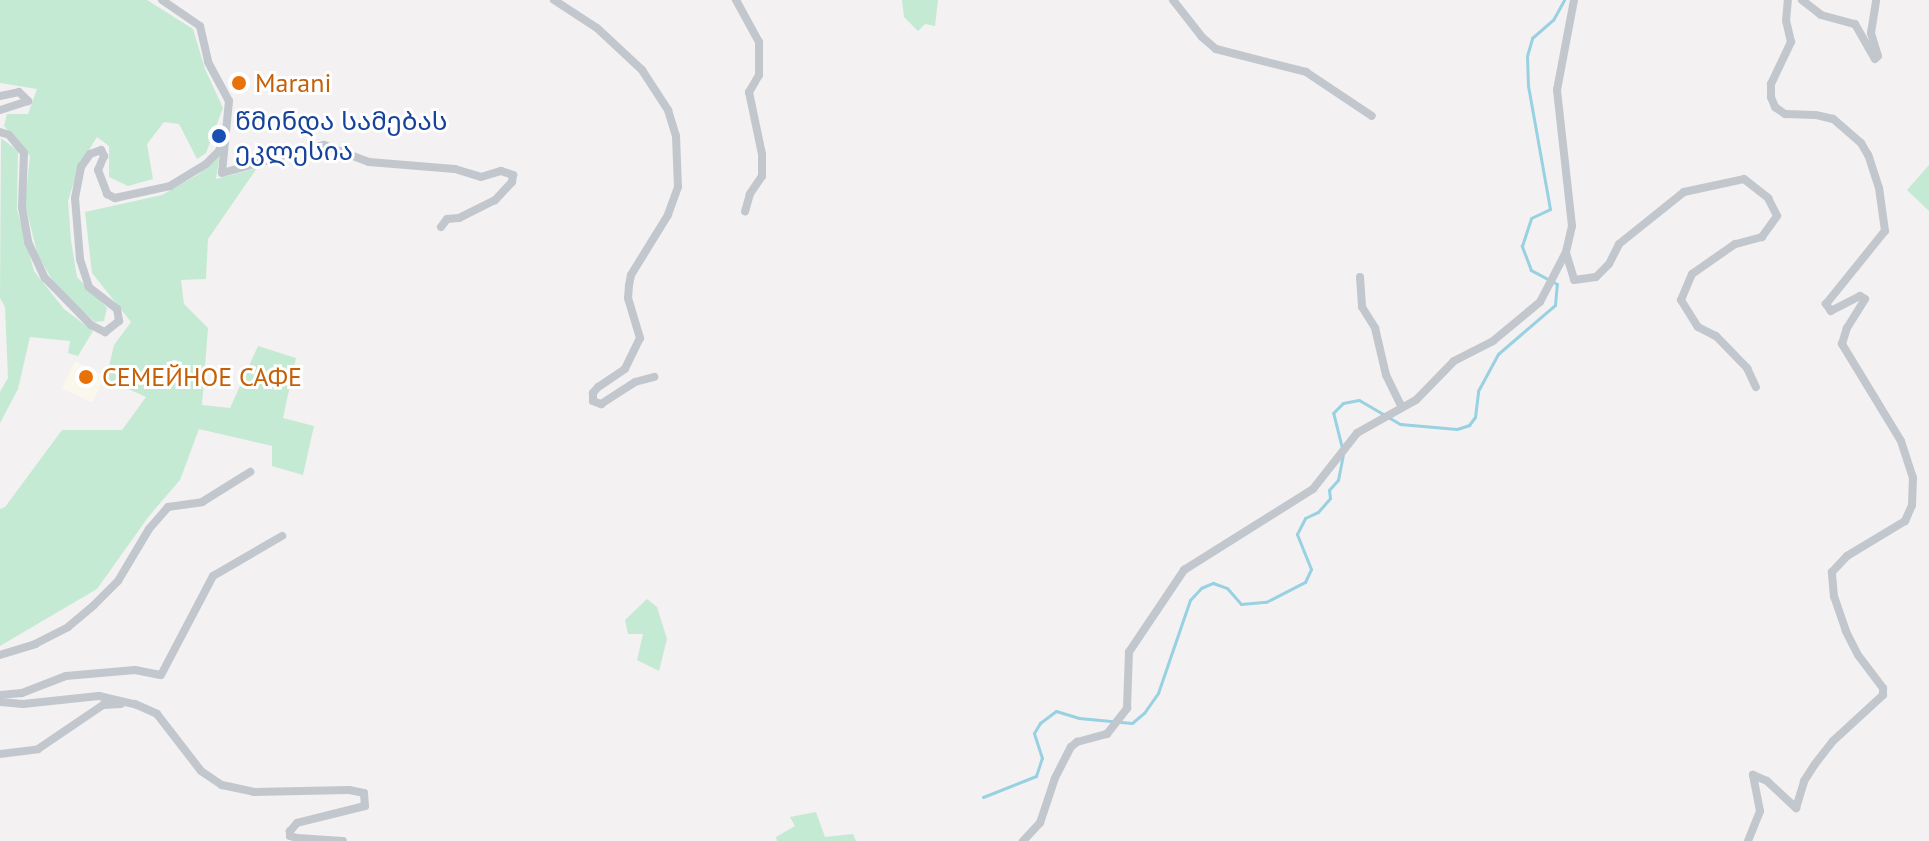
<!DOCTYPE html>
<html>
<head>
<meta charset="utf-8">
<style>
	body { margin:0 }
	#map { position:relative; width:1929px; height:841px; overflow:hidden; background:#f3f1f1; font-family:"PT Sans","Noto Sans Georgian",sans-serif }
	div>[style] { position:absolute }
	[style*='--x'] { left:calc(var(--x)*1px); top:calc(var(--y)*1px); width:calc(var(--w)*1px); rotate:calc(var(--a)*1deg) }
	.commercial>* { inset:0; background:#faf7ed; transform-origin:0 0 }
	.green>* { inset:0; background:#c5ead4 }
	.stream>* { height:3px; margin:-1.5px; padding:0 1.5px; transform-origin:1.5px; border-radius:1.5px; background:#98d1e1 }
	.minor>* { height:8px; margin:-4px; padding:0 4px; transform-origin:4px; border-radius:4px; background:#c1c7cd }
	.dots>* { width:22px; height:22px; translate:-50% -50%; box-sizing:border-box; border:4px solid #fff; border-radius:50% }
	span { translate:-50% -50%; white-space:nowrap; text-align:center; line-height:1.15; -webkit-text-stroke:6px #fff; paint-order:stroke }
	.food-label { font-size:26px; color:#c56008 }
	.left { translate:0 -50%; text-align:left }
	.transit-label { font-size:26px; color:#164399 }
</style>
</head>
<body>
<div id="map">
	<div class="commercial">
		<i style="left:75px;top:361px;width:34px;height:30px;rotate:26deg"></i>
	</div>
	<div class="green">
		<i style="clip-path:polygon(0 0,147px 0,193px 29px,205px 69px,223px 108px,206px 153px,197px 159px,179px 124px,164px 122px,147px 144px,153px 179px,128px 186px,109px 177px,109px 146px,97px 137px,79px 166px,68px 201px,71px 240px,77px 277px,107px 308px,104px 321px,95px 322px,59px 291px,38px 256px,25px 204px,30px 156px,4px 126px,7px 114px,28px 114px,37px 89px,0 83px)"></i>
		<i style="clip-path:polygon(902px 0,938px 0,935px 26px,925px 24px,918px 31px,904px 17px)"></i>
		<i style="clip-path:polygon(1px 138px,18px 151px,17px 209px,34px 271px,64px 309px,93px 331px,78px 356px,68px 353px,70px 341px,30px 337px,18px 389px,0 423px,0 392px,8px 378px,5px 307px,0 298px)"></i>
		<i style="clip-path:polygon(220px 153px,216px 179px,257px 168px,208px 239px,206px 279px,181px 280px,184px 304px,208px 328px,202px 405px,230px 408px,258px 346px,296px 358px,283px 418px,314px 426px,303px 475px,272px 466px,272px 446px,199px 429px,180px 480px,149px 516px,97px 589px,0 646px,0 509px,5px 507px,62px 430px,122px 430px,146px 397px,106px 379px,114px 345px,131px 322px,92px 273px,85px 212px,162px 195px,199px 174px)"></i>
		<i style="clip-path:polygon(1929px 165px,1929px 211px,1907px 190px)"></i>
		<i style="clip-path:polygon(647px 599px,657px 607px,667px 639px,659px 671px,637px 660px,643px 634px,628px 634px,625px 620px)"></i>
		<i style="clip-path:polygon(816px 812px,825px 837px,853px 834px,856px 841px,777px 841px,776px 837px,795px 826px,790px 817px)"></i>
	</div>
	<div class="stream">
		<i style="--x:1342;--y:448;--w:36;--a:-104"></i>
		<i style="--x:1333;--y:413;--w:14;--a:-45"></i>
		<i style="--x:1343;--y:403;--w:16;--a:-11"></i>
		<i style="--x:1359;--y:400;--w:48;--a:30.3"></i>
		<i style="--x:1400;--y:424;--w:57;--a:5"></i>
		<i style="--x:1457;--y:429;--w:13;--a:-18"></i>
		<i style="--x:1469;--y:425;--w:10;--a:-53"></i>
		<i style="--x:1475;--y:417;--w:26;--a:-83"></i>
		<i style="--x:1478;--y:391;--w:42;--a:-61.6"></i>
		<i style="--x:1498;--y:354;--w:75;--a:-40.7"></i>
		<i style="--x:1555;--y:305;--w:21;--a:-85"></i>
		<i style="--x:1557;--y:284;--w:30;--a:-152"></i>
		<i style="--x:1531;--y:270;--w:26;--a:-111"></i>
		<i style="--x:1522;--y:246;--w:29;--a:-72"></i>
		<i style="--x:1531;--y:218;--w:21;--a:-25"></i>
		<i style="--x:1550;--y:209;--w:126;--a:-100.1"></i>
		<i style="--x:1528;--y:85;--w:29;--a:-92"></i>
		<i style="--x:1527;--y:56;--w:19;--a:-74"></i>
		<i style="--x:1532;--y:38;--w:28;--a:-41"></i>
		<i style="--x:1553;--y:20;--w:23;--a:-61"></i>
		<i style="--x:983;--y:797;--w:57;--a:-21.6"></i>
		<i style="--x:1036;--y:776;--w:19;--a:-72"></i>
		<i style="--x:1042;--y:758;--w:26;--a:-108"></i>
		<i style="--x:1034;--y:733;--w:12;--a:-59"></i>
		<i style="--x:1040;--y:723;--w:20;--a:-37"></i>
		<i style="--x:1056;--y:711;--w:24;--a:17"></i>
		<i style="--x:1079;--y:718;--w:53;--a:5.4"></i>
		<i style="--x:1132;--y:723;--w:16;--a:-40"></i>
		<i style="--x:1144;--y:713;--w:24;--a:-55"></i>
		<i style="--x:1158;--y:693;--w:98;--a:-71"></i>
		<i style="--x:1190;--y:600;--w:16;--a:-47"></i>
		<i style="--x:1201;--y:588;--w:13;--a:-23"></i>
		<i style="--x:1213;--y:583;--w:15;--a:20"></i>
		<i style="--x:1227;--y:588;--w:21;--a:49"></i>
		<i style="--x:1241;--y:604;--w:25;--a:-5"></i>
		<i style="--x:1266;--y:602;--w:44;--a:-27.1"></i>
		<i style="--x:1305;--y:582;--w:14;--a:-65"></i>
		<i style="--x:1311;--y:569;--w:38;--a:-112"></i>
		<i style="--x:1297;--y:534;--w:18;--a:-63"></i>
		<i style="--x:1305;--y:518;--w:14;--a:-25"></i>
		<i style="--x:1318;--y:512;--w:18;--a:-49"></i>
		<i style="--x:1330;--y:498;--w:8;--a:-97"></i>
		<i style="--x:1329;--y:490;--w:13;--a:-48"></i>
		<i style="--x:1338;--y:480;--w:25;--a:-79"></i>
	</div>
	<div class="minor">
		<i style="--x:162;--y:0;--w:46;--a:34.4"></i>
		<i style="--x:200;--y:26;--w:37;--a:77"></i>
		<i style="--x:208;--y:62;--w:44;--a:61.7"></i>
		<i style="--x:229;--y:101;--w:72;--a:95.6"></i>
		<i style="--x:222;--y:173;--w:106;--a:-15.4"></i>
		<i style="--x:324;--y:145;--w:48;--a:20.7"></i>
		<i style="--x:369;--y:162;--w:86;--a:4.7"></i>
		<i style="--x:455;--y:169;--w:27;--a:17"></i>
		<i style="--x:481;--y:177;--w:21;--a:-17"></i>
		<i style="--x:501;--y:171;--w:13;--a:18"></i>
		<i style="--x:513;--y:175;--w:7;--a:98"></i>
		<i style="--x:512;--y:182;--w:25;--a:133"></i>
		<i style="--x:495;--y:200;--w:40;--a:153.4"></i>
		<i style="--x:459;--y:218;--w:12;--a:175"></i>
		<i style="--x:447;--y:219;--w:10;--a:127"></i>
		<i style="--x:554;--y:0;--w:51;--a:33.1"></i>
		<i style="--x:597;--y:28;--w:62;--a:43"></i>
		<i style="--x:642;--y:70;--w:48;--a:57"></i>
		<i style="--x:668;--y:110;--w:27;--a:73"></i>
		<i style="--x:676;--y:136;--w:51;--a:87.8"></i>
		<i style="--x:678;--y:187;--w:30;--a:110"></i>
		<i style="--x:668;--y:215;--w:70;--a:121.7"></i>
		<i style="--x:631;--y:275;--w:10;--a:101"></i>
		<i style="--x:629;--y:285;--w:13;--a:94"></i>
		<i style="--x:628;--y:298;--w:42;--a:73.3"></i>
		<i style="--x:640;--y:338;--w:34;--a:116"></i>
		<i style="--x:625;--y:369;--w:32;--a:146"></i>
		<i style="--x:598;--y:387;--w:8;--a:130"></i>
		<i style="--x:593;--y:393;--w:8;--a:90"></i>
		<i style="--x:593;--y:401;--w:9;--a:21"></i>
		<i style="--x:601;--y:404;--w:40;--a:-32.9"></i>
		<i style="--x:635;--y:382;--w:20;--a:-15"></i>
		<i style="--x:736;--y:0;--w:48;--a:61.3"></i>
		<i style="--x:759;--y:42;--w:33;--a:90"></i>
		<i style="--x:759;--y:75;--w:20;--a:120"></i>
		<i style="--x:749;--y:92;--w:63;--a:78.2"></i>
		<i style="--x:762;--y:154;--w:22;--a:90"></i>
		<i style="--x:762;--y:176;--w:22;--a:124"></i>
		<i style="--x:750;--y:194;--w:18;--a:106"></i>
		<i style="--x:1173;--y:0;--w:47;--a:51.9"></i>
		<i style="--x:1202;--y:37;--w:18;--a:41"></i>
		<i style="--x:1216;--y:49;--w:93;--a:14.3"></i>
		<i style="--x:1306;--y:72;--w:79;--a:33.7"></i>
		<i style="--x:1802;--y:0;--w:24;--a:38"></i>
		<i style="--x:1821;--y:15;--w:35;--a:15"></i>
		<i style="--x:1855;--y:24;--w:40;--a:60.3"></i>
		<i style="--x:1875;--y:59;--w:4;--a:-45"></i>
		<i style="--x:1878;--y:56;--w:24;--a:-107"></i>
		<i style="--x:1871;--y:33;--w:33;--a:-81"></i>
		<i style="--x:0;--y:96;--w:19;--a:-12"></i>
		<i style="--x:19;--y:92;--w:13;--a:45"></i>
		<i style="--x:28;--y:101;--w:29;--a:162"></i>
		<i style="--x:0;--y:132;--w:9;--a:18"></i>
		<i style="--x:9;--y:135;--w:23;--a:50"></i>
		<i style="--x:24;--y:153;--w:54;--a:92.1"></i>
		<i style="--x:22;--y:207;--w:36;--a:80"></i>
		<i style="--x:28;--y:242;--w:40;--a:65"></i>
		<i style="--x:45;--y:278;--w:66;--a:45.6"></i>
		<i style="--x:91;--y:325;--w:16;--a:27"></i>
		<i style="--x:105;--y:332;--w:18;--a:-38"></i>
		<i style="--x:119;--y:321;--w:12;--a:-99"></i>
		<i style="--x:117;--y:309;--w:36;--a:-142"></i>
		<i style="--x:89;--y:287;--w:29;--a:-108"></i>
		<i style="--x:80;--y:259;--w:61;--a:-94.7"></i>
		<i style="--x:75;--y:198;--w:32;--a:-79"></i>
		<i style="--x:81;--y:167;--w:16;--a:-55"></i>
		<i style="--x:90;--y:154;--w:12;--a:-20"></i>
		<i style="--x:101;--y:150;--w:7;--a:63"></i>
		<i style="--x:104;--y:156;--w:15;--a:113"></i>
		<i style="--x:98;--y:170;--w:26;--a:69"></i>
		<i style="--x:107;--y:194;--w:9;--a:27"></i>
		<i style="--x:115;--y:198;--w:56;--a:-12.3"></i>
		<i style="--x:170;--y:186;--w:42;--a:-31.4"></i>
		<i style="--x:206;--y:164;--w:18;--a:-45"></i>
		<i style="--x:219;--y:151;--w:20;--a:-72"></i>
		<i style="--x:1566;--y:253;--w:28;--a:73"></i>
		<i style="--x:1574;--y:280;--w:22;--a:-8"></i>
		<i style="--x:1596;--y:277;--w:18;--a:-45"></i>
		<i style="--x:1609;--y:264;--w:22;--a:-63"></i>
		<i style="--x:1619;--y:244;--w:83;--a:-38.7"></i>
		<i style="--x:1684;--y:192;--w:61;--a:-12.2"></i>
		<i style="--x:1744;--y:179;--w:31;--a:38"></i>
		<i style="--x:1768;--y:198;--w:20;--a:63"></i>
		<i style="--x:1777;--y:216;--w:26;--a:126"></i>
		<i style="--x:1762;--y:237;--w:28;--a:165"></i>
		<i style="--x:1735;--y:244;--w:52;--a:145.1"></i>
		<i style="--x:1692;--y:274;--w:28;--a:113"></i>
		<i style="--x:1681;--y:300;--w:32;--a:58"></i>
		<i style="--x:1698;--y:327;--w:20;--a:27"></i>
		<i style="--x:1716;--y:336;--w:45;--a:45.9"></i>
		<i style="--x:1747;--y:368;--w:21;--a:65"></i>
		<i style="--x:1360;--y:277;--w:30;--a:86"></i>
		<i style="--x:1362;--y:307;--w:25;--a:58"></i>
		<i style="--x:1375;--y:328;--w:48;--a:76.8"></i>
		<i style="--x:1386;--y:375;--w:34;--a:64"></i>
		<i style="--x:0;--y:655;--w:37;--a:-17"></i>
		<i style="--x:35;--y:644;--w:37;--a:-27"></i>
		<i style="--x:68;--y:627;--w:34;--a:-40"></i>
		<i style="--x:94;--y:605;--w:34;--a:-45"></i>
		<i style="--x:118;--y:581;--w:61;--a:-59.2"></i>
		<i style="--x:149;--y:529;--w:29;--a:-49"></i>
		<i style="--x:168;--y:507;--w:34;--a:-8"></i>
		<i style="--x:202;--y:502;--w:57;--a:-32"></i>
		<i style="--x:0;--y:695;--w:22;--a:-5"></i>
		<i style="--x:22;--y:693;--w:47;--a:-21.1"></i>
		<i style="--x:66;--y:676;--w:69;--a:-5"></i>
		<i style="--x:135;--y:670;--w:26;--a:11"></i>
		<i style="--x:161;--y:675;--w:112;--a:-62.3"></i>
		<i style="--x:213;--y:576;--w:80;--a:-30.1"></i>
		<i style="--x:0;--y:702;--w:23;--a:5"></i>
		<i style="--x:23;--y:704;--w:76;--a:-6"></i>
		<i style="--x:99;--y:696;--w:37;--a:13"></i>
		<i style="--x:135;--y:704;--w:24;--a:24"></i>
		<i style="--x:157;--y:714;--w:72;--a:52.3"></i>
		<i style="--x:201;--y:771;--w:25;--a:34"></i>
		<i style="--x:222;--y:785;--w:33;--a:12"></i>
		<i style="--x:254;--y:792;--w:95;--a:-1.2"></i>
		<i style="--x:349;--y:790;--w:15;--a:11"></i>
		<i style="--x:364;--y:793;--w:13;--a:86"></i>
		<i style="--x:365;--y:806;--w:70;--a:166"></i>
		<i style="--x:297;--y:823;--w:11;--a:131"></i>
		<i style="--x:290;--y:831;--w:5;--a:90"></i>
		<i style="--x:290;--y:836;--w:7;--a:16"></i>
		<i style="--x:297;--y:838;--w:46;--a:3.7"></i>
		<i style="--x:0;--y:754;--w:38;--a:-7"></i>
		<i style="--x:38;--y:749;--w:78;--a:-34.1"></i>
		<i style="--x:103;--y:705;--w:18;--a:-3"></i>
		<i style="--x:1753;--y:775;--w:15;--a:23"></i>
		<i style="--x:1767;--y:781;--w:40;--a:43"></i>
		<i style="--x:1796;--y:808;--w:28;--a:-73"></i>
		<i style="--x:1804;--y:781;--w:20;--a:-57"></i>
		<i style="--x:1815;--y:764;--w:29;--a:-52"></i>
		<i style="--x:1833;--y:741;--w:68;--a:-42.6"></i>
		<i style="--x:1883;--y:695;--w:7;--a:-90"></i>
		<i style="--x:1883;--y:688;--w:41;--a:-127.1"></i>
		<i style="--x:1858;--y:655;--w:27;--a:-117"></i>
		<i style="--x:1846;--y:631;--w:36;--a:-109"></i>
		<i style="--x:1834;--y:597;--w:25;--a:-95"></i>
		<i style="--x:1832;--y:572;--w:22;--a:-47"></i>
		<i style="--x:1847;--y:556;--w:68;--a:-31.1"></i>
		<i style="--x:1905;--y:521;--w:17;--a:-66"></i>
		<i style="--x:1912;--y:505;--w:27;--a:-88"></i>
		<i style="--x:1913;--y:478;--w:39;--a:-108"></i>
		<i style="--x:1901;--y:441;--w:114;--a:-121.3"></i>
		<i style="--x:1842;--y:344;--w:17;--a:-73"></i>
		<i style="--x:1847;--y:328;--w:34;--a:-58"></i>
		<i style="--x:1865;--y:299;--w:6;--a:-149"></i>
		<i style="--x:1860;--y:296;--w:33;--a:153"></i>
		<i style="--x:1831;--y:311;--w:9;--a:-126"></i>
		<i style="--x:1826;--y:304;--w:94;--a:-51.1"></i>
		<i style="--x:1885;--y:231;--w:43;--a:-97.9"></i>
		<i style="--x:1879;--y:188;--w:35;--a:-108"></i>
		<i style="--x:1868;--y:155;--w:14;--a:-120"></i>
		<i style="--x:1861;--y:143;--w:37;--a:-139"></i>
		<i style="--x:1833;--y:119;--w:18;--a:-167"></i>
		<i style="--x:1815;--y:115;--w:30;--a:-178"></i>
		<i style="--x:1785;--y:114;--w:12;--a:-145"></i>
		<i style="--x:1775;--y:107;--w:11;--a:-112"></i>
		<i style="--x:1771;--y:97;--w:13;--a:-90"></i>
		<i style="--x:1771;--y:84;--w:47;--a:-64.5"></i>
		<i style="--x:1791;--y:42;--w:22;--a:-103"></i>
		<i style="--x:1786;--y:21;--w:21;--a:-85"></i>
		<i style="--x:1023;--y:841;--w:25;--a:-47"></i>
		<i style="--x:1040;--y:823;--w:47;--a:-71.6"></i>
		<i style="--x:1055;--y:778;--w:35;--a:-63"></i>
		<i style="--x:1071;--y:747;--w:8;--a:-40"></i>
		<i style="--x:1077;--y:742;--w:31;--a:-15"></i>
		<i style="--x:1107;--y:734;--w:33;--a:-52"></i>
		<i style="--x:1127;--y:708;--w:56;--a:-88"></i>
		<i style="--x:1129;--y:652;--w:99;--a:-56.1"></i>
		<i style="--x:1184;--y:570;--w:152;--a:-32.1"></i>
		<i style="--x:1313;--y:489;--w:71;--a:-51.8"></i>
		<i style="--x:1357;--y:433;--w:68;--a:-29.2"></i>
		<i style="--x:1416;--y:400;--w:54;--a:-45.7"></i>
		<i style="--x:1454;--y:361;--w:44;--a:-27.1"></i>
		<i style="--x:1493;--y:341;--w:61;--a:-39.7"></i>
		<i style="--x:1540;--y:302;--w:56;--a:-62.5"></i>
		<i style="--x:1566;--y:252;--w:27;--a:-77"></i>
		<i style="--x:1572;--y:226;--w:137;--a:-96.3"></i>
		<i style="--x:1557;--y:90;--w:92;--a:-79.3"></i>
		<i style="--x:1748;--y:841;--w:32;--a:-68"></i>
		<i style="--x:1760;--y:811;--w:37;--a:-101"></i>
	</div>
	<div class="dots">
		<i style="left:239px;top:83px;background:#e8710a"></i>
		<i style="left:219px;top:136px;background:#1a4fb4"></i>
		<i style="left:86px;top:377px;background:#e8710a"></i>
	</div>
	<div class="food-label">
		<span class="left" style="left:255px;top:83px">Marani</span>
		<span class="left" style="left:102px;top:377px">СЕМЕЙНОЕ САФЕ</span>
	</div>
	<div class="transit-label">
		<span class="left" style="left:235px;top:136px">წმინდა სამებას<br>ეკლესია</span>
	</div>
</div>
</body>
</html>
